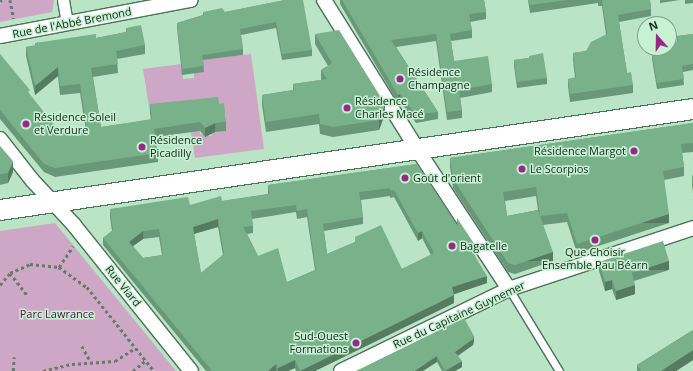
<!DOCTYPE html>
<html>
<head>
<meta charset="utf-8">
<style>
	body { margin:0 }
	#map { position:relative; width:693px; height:371px; overflow:hidden; background:#bae4c6; font-family:"Open Sans",sans-serif }
	div>[style] { position:absolute }
	[style*='--x'] { left:calc(var(--x)*1px); top:calc(var(--y)*1px); width:calc(var(--w)*1px); rotate:calc(var(--a)*1deg) }
	.green>* { inset:0; background:#cda7c5 }
	.path>* { height:2.5px; margin-top:-1.25px; transform-origin:0; background:repeating-linear-gradient(90deg,#617d6a 0 3px,transparent 0 6px) }
	.roads { filter:drop-shadow(1px 0 #4c7258) drop-shadow(-1px 0 #4c7258) drop-shadow(0 1px #4c7258) drop-shadow(0 -1px #4c7258) }
	.service>* { height:7px; margin:-3.5px; padding:0 3.5px; transform-origin:3.5px; border-radius:3.5px; background:#fff }
	.pedestrian>* { height:11px; margin:-5.5px; padding:0 5.5px; transform-origin:5.5px; border-radius:5.5px; background:#fff }
	.minor>* { height:14px; margin:-7px; padding:0 7px; transform-origin:7px; border-radius:7px; background:#fff }
	.secondary>* { height:20px; margin:-10px; padding:0 10px; transform-origin:10px; border-radius:10px; background:#fff }
	.wall>* { inset:0; background:#689878 }
	.shaded-wall>* { inset:0; background:#557c61; transform-origin:0 0 }
	.building>* { inset:0; background:#79b18b }
	.dots>* { width:11px; height:11px; translate:-50% -50%; box-sizing:border-box; border:2px solid #c7f1d3; border-radius:50% }
	span { translate:-50% -50%; white-space:nowrap; text-align:center; line-height:1.15; -webkit-text-stroke:3px #c7f1d3; paint-order:stroke }
	.street-label { font-size:11px; color:#16261b }
	.poi-label { font-size:11px; color:#16261b }
	.left { translate:0 -50%; text-align:left }
	.right { translate:-100% -50%; text-align:right }
	.park-label { font-size:11px; color:#4c0f44 }
	.north { position:absolute; left:637px; top:16px; width:40px; height:40px; box-sizing:border-box; background:#c7f1d3; border:1px solid #80a089; border-radius:50%; rotate:340deg; font-size:11px; font-weight:700; line-height:16px; text-align:center; color:#16261b }
	.north::after { content:''; display:block; margin:auto; width:14px; height:18px; background:#972888; clip-path:polygon(50% 0,100% 100%,50% 72%,0 100%) }
</style>
</head>
<body>
<div id="map">
	<div class="green">
		<i style="clip-path:polygon(0 0,54px 0,52px 12px,0 22px)"></i>
		<i style="clip-path:polygon(evenodd,251px 54px,264px 149px,195px 158px,187px 107px,150px 113px,143px 69px,181px 64px,183px 79px,194px 78px,194px 73px,202px 60px,251px 54px,225px 112px,226px 118px,211px 136px,200px 134px,199px 124px,225px 112px)"></i>
		<i style="clip-path:polygon(55px 223px,176px 371px,0 371px,0 231px)"></i>
	</div>
	<div class="path">
		<i style="--x:10;--y:0;--w:19;--a:78"></i>
		<i style="--x:0;--y:1;--w:2;--a:-27"></i>
		<i style="--x:59;--y:267;--w:25;--a:-56"></i>
		<i style="--x:10;--y:273;--w:29;--a:52"></i>
		<i style="--x:0;--y:285;--w:16;--a:-50"></i>
		<i style="--x:10;--y:273;--w:22;--a:-24"></i>
		<i style="--x:30;--y:264;--w:29;--a:6"></i>
		<i style="--x:59;--y:267;--w:34;--a:36"></i>
		<i style="--x:87;--y:287;--w:107;--a:51.4"></i>
		<i style="--x:82;--y:346;--w:18;--a:61"></i>
		<i style="--x:13;--y:371;--w:14;--a:-86"></i>
		<i style="--x:43;--y:371;--w:30;--a:-14"></i>
		<i style="--x:72;--y:364;--w:43;--a:-4"></i>
		<i style="--x:115;--y:361;--w:24;--a:-33"></i>
		<i style="--x:133;--y:371;--w:17;--a:-40"></i>
	</div>
	<div class="roads">
		<div class="service">
			<i style="--x:509;--y:289;--w:96;--a:58.6"></i>
		</div>
		<div class="pedestrian">
			<i style="--x:63;--y:0;--w:23;--a:80"></i>
		</div>
		<div class="minor">
			<i style="--x:324;--y:0;--w:176;--a:58"></i>
			<i style="--x:417;--y:149;--w:168;--a:56.7"></i>
			<i style="--x:0;--y:36;--w:194;--a:-10.7"></i>
			<i style="--x:0;--y:139;--w:52;--a:52"></i>
			<i style="--x:32;--y:180;--w:62;--a:47"></i>
			<i style="--x:74;--y:225;--w:187;--a:51.3"></i>
			<i style="--x:341;--y:371;--w:187;--a:-26"></i>
			<i style="--x:509;--y:289;--w:194;--a:-18.3"></i>
		</div>
		<div class="secondary">
			<i style="--x:0;--y:210;--w:700;--a:-8.29"></i>
		</div>
	</div>
	<div class="wall">
		<i style="clip-path:polygon(285px 0,312px 50px,312px 56px,282px 60px,276px 28px,241px 35px,243px 49px,243px 55px,203px 60px,204px 72px,182px 75px,177px 28px,177px 23px,203px 15px,203px 12px,225px 12px)"></i>
		<i style="clip-path:polygon(340px 0,484px 0,486px 12px,486px 19px,470px 22px,472px 30px,472px 38px,451px 41px,454px 61px,492px 84px,492px 92px,460px 98px,462px 110px,462px 118px,447px 120px,436px 41px,396px 47px,438px 112px,438px 119px,416px 123px,400px 101px,398px 103px,340px 4px)"></i>
		<i style="clip-path:polygon(528px 0,650px 0,651px 9px,651px 16px,619px 22px,627px 73px,633px 85px,633px 93px,570px 102px,568px 86px,568px 79px,575px 78px,573px 60px,573px 53px,586px 51px,606px 35px,602px 6px,598px 6px,598px 3px,530px 13px)"></i>
		<i style="clip-path:polygon(660px 0,680px 0,660px 3px)"></i>
		<i style="clip-path:polygon(685px 0,693px 0,693px 3px,685px 4px)"></i>
		<i style="clip-path:polygon(126px 28px,145px 45px,145px 54px,117px 59px,118px 73px,93px 77px,101px 127px,151px 120px,150px 113px,150px 104px,219px 104px,226px 122px,226px 131px,215px 132px,205px 137px,200px 131px,155px 137px,158px 153px,158px 162px,55px 177px,44px 172px,0 119px,0 54px,30px 95px,61px 134px,86px 131px,80px 93px,60px 95px,58px 76px,35px 95px,26px 56px,26px 47px,35px 46px,35px 43px,96px 38px,126px 32px)"></i>
		<i style="clip-path:polygon(315px 34px,385px 114px,379px 130px,333px 137px,320px 134px,319px 124px,266px 132px,262px 105px,262px 95px,293px 90px,293px 84px,321px 80px,321px 70px,328px 66px,315px 44px)"></i>
		<i style="clip-path:polygon(693px 34px,693px 70px,683px 72px,684px 85px,657px 89px,652px 59px,652px 53px,667px 50px,667px 48px,677px 42px,677px 36px)"></i>
		<i style="clip-path:polygon(529px 56px,547px 78px,547px 84px,517px 88px,514px 66px,514px 60px,529px 58px)"></i>
		<i style="clip-path:polygon(evenodd,693px 123px,693px 152px,682px 153px,684px 167px,684px 176px,664px 180px,669px 223px,577px 253px,567px 222px,543px 225px,553px 261px,515px 274px,508px 272px,453px 188px,450px 167px,450px 158px,693px 123px,536px 196px,538px 210px,507px 216px,505px 201px,536px 196px)"></i>
		<i style="clip-path:polygon(0 146px,13px 172px,8px 183px,0 185px)"></i>
		<i style="clip-path:polygon(evenodd,417px 164px,457px 225px,457px 218px,475px 253px,474px 254px,487px 283px,454px 294px,454px 303px,315px 371px,296px 371px,295px 368px,288px 371px,206px 371px,103px 245px,103px 238px,112px 231px,110px 217px,110px 209px,190px 205px,222px 201px,268px 194px,268px 185px,417px 164px,390px 196px,390px 198px,394px 197px,418px 241px,422px 238px,431px 255px,402px 269px,355px 237px,355px 242px,327px 254px,324px 231px,363px 224px,363px 217px,361px 200px,390px 196px,417px 164px,296px 212px,297px 219px,307px 217px,315px 270px,287px 282px,258px 256px,247px 234px,253px 233px,253px 226px,252px 219px,296px 212px,417px 164px,218px 227px,223px 255px,201px 273px,194px 234px,218px 227px,417px 164px,159px 237px,162px 255px,143px 258px,133px 246px,143px 239px,159px 237px)"></i>
		<i style="clip-path:polygon(692px 175px,693px 175px,693px 194px,692px 184px)"></i>
		<i style="clip-path:polygon(599px 262px,669px 270px,634px 281px,635px 294px,616px 300px,612px 289px,605px 291px,599px 271px)"></i>
		<i style="clip-path:polygon(693px 330px,693px 360px,676px 371px,637px 371px,637px 365px)"></i>
		<i style="clip-path:polygon(474px 341px,473px 345px,458px 356px,462px 367px,455px 371px,442px 371px,437px 362px,356px 371px)"></i>
	</div>
	<div class="shaded-wall">
		<i style="clip-path:polygon(58px 67px,58px 76px,35px 95px,35px 86px)"></i>
		<i style="clip-path:polygon(400px 94px,400px 101px,398px 103px,398px 95px)"></i>
		<i style="clip-path:polygon(385px 104px,385px 114px,379px 130px,379px 120px)"></i>
		<i style="clip-path:polygon(215px 123px,215px 132px,205px 137px,205px 128px)"></i>
		<i style="clip-path:polygon(13px 161px,13px 172px,8px 183px,8px 173px)"></i>
		<i style="left:669px;top:214px;width:9px;height:97px;rotate:90deg"></i>
		<i style="clip-path:polygon(218px 219px,218px 227px,193px 234px,193px 227px)"></i>
		<i style="clip-path:polygon(143px 231px,143px 239px,129px 249px,129px 242px)"></i>
		<i style="clip-path:polygon(422px 231px,422px 238px,418px 241px,418px 233px)"></i>
		<i style="clip-path:polygon(475px 245px,475px 253px,470px 256px,470px 248px)"></i>
		<i style="left:553px;top:252px;width:9px;height:40px;rotate:90deg"></i>
		<i style="left:669px;top:261px;width:9px;height:39px;rotate:90deg"></i>
		<i style="clip-path:polygon(487px 276px,487px 283px,452px 295px,452px 287px)"></i>
		<i style="clip-path:polygon(612px 280px,612px 289px,605px 291px,605px 282px)"></i>
		<i style="clip-path:polygon(635px 285px,635px 294px,616px 300px,616px 291px)"></i>
		<i style="clip-path:polygon(454px 295px,454px 303px,315px 371px,300px 371px)"></i>
		<i style="clip-path:polygon(474px 336px,474px 341px,473px 345px,455px 357px,455px 352px)"></i>
		<i style="clip-path:polygon(693px 350px,693px 360px,676px 371px,661px 371px)"></i>
		<i style="clip-path:polygon(437px 356px,437px 362px,423px 371px,414px 371px)"></i>
		<i style="clip-path:polygon(295px 360px,295px 368px,288px 371px,278px 371px,278px 368px)"></i>
		<i style="clip-path:polygon(462px 361px,462px 367px,455px 371px,445px 371px)"></i>
		<i style="clip-path:polygon(276px 364px,276px 371px,268px 371px)"></i>
	</div>
	<div class="building">
		<i style="clip-path:polygon(285px 0,303px 0,312px 50px,282px 54px,276px 22px,240px 29px,243px 49px,202px 55px,204px 66px,182px 69px,177px 23px,204px 15px,203px 12px,222px 8px,225px 12px)"></i>
		<i style="clip-path:polygon(342px 0,484px 0,486px 12px,469px 14px,472px 30px,450px 34px,454px 61px,488px 56px,492px 84px,459px 90px,462px 110px,447px 112px,436px 34px,391px 40px,438px 112px,416px 115px,400px 94px,398px 95px)"></i>
		<i style="clip-path:polygon(529px 0,567px 0,530px 5px)"></i>
		<i style="clip-path:polygon(602px 0,650px 0,651px 9px,618px 15px,627px 73px,631px 72px,633px 85px,570px 94px,568px 79px,576px 77px,573px 53px,586px 51px,591px 42px,607px 34px)"></i>
		<i style="clip-path:polygon(141px 25px,145px 45px,116px 51px,118px 64px,91px 68px,101px 127px,152px 119px,150px 104px,218px 97px,219px 104px,224px 103px,226px 122px,215px 123px,205px 128px,200px 122px,154px 129px,158px 153px,55px 168px,44px 164px,0 110px,0 54px,30px 90px,28px 92px,61px 134px,87px 130px,80px 84px,60px 86px,58px 67px,35px 86px,26px 47px,36px 45px,35px 43px,96px 34px,96px 38px,127px 32px,126px 28px)"></i>
		<i style="clip-path:polygon(339px 30px,385px 104px,379px 120px,333px 127px,320px 124px,319px 114px,266px 122px,262px 95px,294px 90px,293px 84px,327px 79px,321px 70px,332px 63px,315px 34px)"></i>
		<i style="clip-path:polygon(693px 34px,693px 64px,682px 66px,684px 79px,657px 83px,652px 53px,667px 50px,667px 48px,669px 48px,669px 45px,678px 41px,677px 36px)"></i>
		<i style="clip-path:polygon(543px 53px,547px 78px,517px 82px,514px 60px,529px 58px,529px 56px)"></i>
		<i style="clip-path:polygon(evenodd,693px 123px,693px 143px,681px 144px,684px 167px,663px 171px,669px 214px,577px 244px,567px 213px,540px 216px,553px 252px,515px 265px,508px 263px,453px 179px,450px 158px,693px 123px,536px 187px,540px 215px,538px 210px,507px 216px,503px 192px,536px 187px)"></i>
		<i style="clip-path:polygon(0 146px,13px 161px,8px 173px,0 174px)"></i>
		<i style="clip-path:polygon(evenodd,417px 164px,458px 227px,457px 218px,475px 245px,470px 248px,487px 276px,452px 287px,454px 295px,300px 371px,295px 360px,278px 368px,276px 364px,268px 371px,212px 371px,103px 238px,113px 230px,110px 209px,188px 197px,190px 205px,221px 196px,222px 201px,270px 194px,268px 185px,417px 164px,390px 188px,390px 190px,394px 190px,418px 233px,422px 231px,434px 253px,402px 269px,381px 225px,355px 237px,355px 242px,327px 254px,323px 224px,363px 217px,359px 192px,390px 188px,417px 164px,296px 205px,297px 211px,307px 209px,316px 270px,287px 282px,278px 248px,258px 256px,243px 227px,253px 226px,251px 211px,296px 205px,417px 164px,218px 219px,224px 254px,201px 273px,193px 227px,218px 219px,417px 164px,159px 229px,163px 255px,143px 258px,129px 242px,143px 231px,159px 229px)"></i>
		<i style="clip-path:polygon(692px 175px,693px 175px,693px 185px)"></i>
		<i style="clip-path:polygon(663px 241px,669px 261px,632px 273px,635px 285px,616px 291px,612px 280px,605px 282px,599px 262px)"></i>
		<i style="clip-path:polygon(464px 318px,474px 336px,473px 339px,455px 352px,462px 361px,445px 371px,437px 356px,414px 371px,356px 371px)"></i>
		<i style="clip-path:polygon(693px 330px,693px 350px,661px 371px,641px 371px,637px 365px)"></i>
	</div>
	<div class="dots">
		<i style="left:400px;top:79px;background:#972888"></i>
		<i style="left:347px;top:108px;background:#972888"></i>
		<i style="left:26px;top:124px;background:#972888"></i>
		<i style="left:142px;top:147px;background:#972888"></i>
		<i style="left:634px;top:151px;background:#972888"></i>
		<i style="left:522px;top:169px;background:#972888"></i>
		<i style="left:405px;top:178px;background:#972888"></i>
		<i style="left:595px;top:240px;background:#972888"></i>
		<i style="left:452px;top:246px;background:#972888"></i>
		<i style="left:356px;top:343px;background:#972888"></i>
	</div>
	<div class="street-label">
		<span style="left:72px;top:23px;rotate:-11deg">Rue de l'Abbé Bremond</span>
		<span style="left:123px;top:286px;rotate:51deg">Rue Viard</span>
		<span style="left:459px;top:315px;rotate:-25deg">Rue du Capitaine Guynemer</span>
	</div>
	<div class="poi-label">
		<span class="left" style="left:408px;top:79px">Résidence<br>Champagne</span>
		<span class="left" style="left:355px;top:108px">Résidence<br>Charles Macé</span>
		<span class="left" style="left:34px;top:124px">Résidence Soleil<br>et Verdure</span>
		<span class="left" style="left:150px;top:147px">Résidence<br>Picadilly</span>
		<span class="right" style="left:626px;top:151px">Résidence Margot</span>
		<span class="left" style="left:530px;top:169px">Le Scorpios</span>
		<span class="left" style="left:413px;top:178px">Goût d'orient</span>
		<span class="left" style="left:460px;top:246px">Bagatelle</span>
		<span style="left:595px;top:259px">Que Choisir<br>Ensemble Pau Béarn</span>
		<span class="right" style="left:348px;top:343px">Sud-Ouest<br>Formations</span>
	</div>
	<div class="park-label">
		<span style="left:57px;top:314px">Parc Lawrance</span>
	</div>
	<div class="north">N</div>
</div>
</body>
</html>
